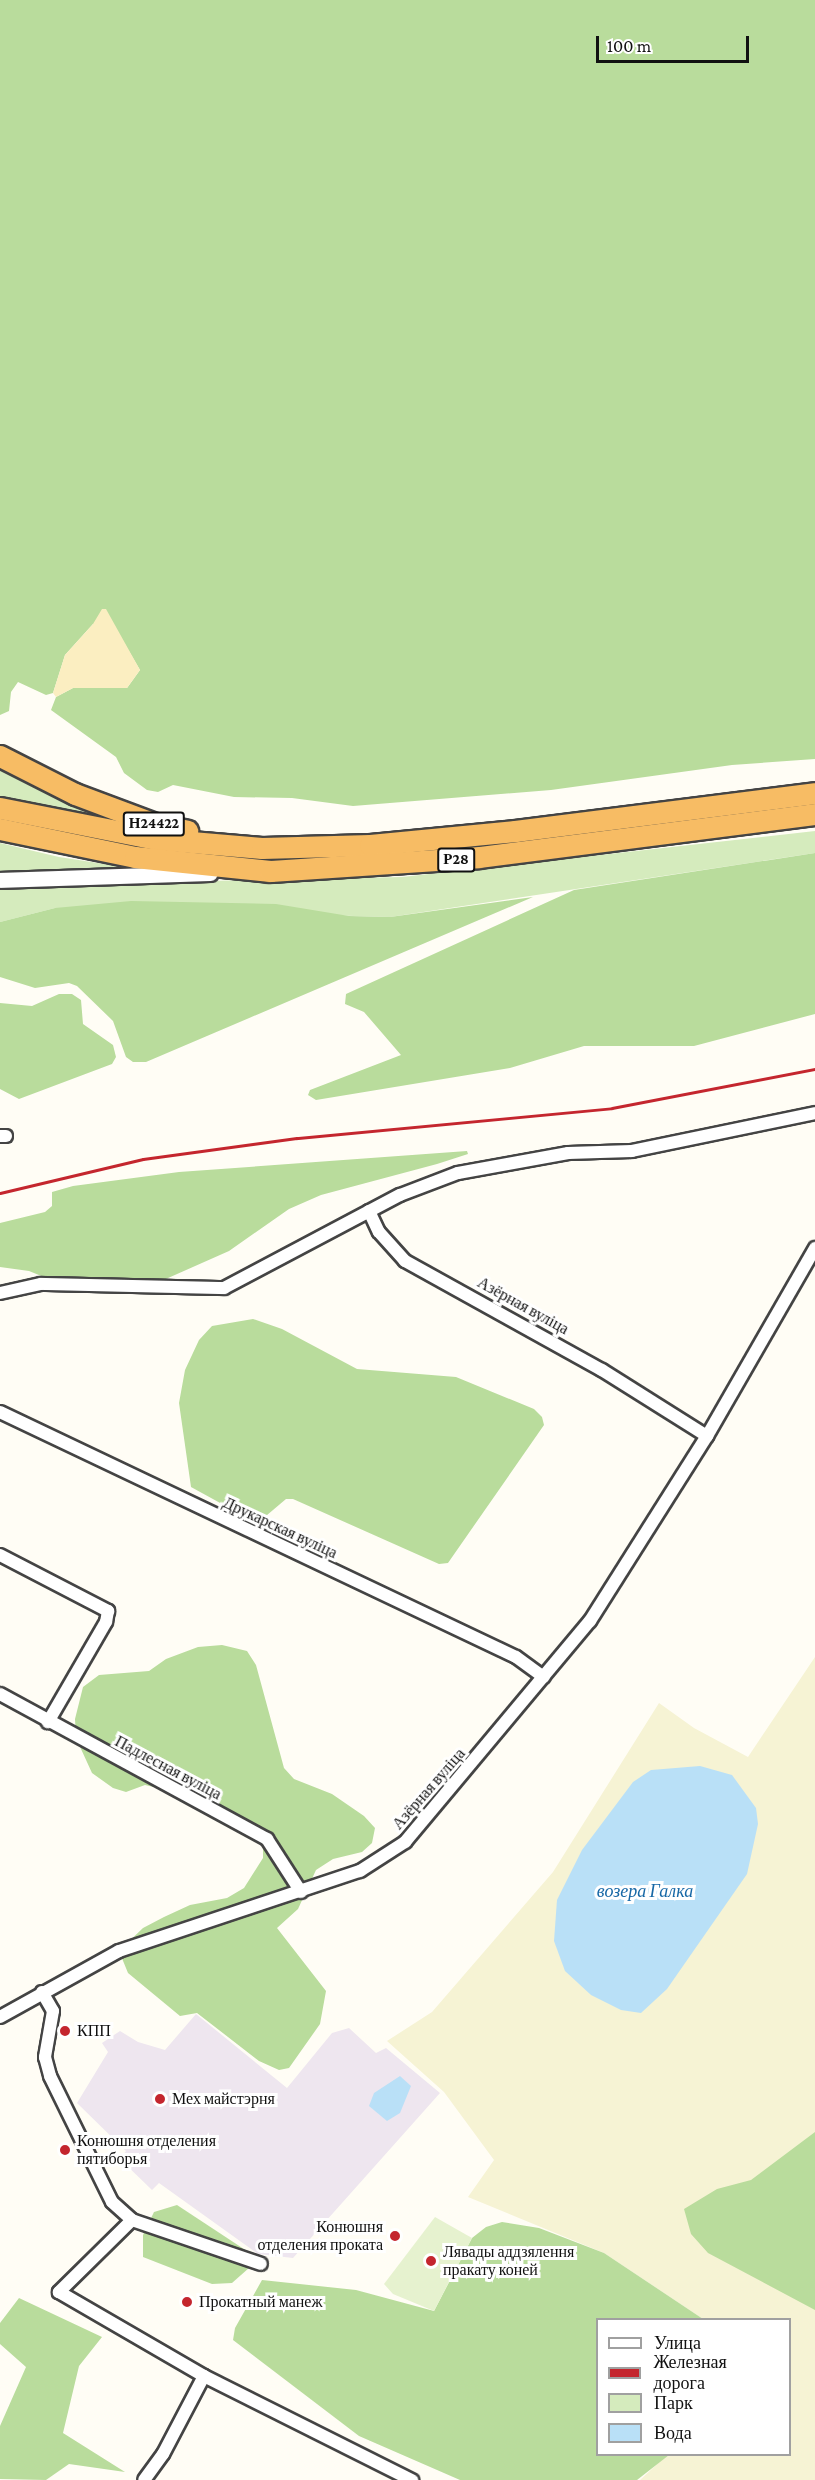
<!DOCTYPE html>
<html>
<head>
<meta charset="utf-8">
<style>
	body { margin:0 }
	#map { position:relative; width:815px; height:2480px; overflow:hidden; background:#fffdf5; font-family:"Crimson Pro",serif }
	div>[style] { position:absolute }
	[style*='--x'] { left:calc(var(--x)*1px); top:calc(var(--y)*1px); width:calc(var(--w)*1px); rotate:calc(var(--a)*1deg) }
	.industrial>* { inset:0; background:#eee6ef }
	.farmland>* { inset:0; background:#f6f3d4 }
	.green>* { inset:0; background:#d5ebbd }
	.forest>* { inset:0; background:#b9dc9c }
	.sand>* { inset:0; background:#fbeec1 }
	.pitch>* { inset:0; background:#e6f2cf }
	.water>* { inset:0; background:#b9e0f7 }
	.roads { filter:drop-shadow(2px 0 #444) drop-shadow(-2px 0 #444) drop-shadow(0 2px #444) drop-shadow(0 -2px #444) }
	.minor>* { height:12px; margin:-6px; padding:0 6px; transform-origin:6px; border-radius:6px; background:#fff }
	.tertiary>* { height:15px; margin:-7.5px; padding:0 7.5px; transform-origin:7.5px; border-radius:7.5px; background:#fff }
	.trunk>* { height:21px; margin:-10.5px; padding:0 10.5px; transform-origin:10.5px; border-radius:10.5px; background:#f7bc64 }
	.rail>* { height:3px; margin:-1.5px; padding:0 1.5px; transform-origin:1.5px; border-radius:1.5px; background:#c4262e }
	.dots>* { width:16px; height:16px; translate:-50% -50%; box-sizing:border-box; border:3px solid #fff; border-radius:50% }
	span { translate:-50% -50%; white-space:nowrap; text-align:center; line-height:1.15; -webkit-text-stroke:6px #fff; paint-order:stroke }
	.shield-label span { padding:2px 4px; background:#fff; border:2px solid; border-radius:4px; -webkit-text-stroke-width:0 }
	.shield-label { font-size:15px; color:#111; font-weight:700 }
	.street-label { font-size:16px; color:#111 }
	.poi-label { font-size:16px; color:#111 }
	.left { translate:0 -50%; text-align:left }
	.right { translate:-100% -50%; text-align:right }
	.water-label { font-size:18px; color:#1768a6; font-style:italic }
	.legend { position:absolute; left:596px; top:2318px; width:195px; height:138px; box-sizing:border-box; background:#fff; border:2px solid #a0a0a0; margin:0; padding:8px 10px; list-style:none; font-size:18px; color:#111 }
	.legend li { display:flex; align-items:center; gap:12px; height:30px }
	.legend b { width:30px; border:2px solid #a0a0a0 }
	.scale { position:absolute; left:596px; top:36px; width:153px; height:27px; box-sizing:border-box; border:3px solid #111; border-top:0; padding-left:8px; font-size:18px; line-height:21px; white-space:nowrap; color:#111; -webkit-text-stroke:4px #fff; paint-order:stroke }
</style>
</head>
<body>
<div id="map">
	<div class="industrial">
		<i style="clip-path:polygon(196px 2014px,287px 2088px,332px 2033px,349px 2028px,376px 2053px,386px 2048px,440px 2093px,293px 2258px,258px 2254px,159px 2183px,152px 2190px,120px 2159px,126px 2151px,77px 2103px,108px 2052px,102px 2043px,120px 2031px,138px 2042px,165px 2050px)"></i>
	</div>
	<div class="farmland">
		<i style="clip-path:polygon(815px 1657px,815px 2480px,640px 2480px,667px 2455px,790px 2454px,790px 2320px,703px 2319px,604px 2253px,468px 2197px,494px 2160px,444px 2092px,387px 2041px,432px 2012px,553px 1872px,659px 1703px,694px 1728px,748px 1757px)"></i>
	</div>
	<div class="green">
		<i style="clip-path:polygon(0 763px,148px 829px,0 797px)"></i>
		<i style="clip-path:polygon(815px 831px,815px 853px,390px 917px,55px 908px,0 922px,0 885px,402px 877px)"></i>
		<i style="clip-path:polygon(0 843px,59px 857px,143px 870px,0 871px)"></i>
	</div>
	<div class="forest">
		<i style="clip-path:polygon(0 0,815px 0,815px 759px,732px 765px,551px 790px,353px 806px,292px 798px,234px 797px,173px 785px,158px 792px,147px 790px,124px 773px,116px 757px,51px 710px,56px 697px,73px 688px,127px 688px,140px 670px,123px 641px,93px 624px,65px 655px,53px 693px,46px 695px,18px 682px,11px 692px,9px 711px,0 715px)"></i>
		<i style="clip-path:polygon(815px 853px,815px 1014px,694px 1046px,584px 1046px,510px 1068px,316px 1100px,308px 1095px,310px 1090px,401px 1055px,364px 1012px,345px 1004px,346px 994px,574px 890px)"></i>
		<i style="clip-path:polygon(533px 897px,146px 1062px,133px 1062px,126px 1057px,113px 1021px,77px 986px,69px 983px,35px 988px,0 977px,0 922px,55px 908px,131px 901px,276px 904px,349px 916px,390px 917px)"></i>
		<i style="clip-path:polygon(59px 994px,72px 994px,81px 1000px,83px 1024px,113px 1045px,116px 1057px,112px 1064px,19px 1099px,0 1089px,0 1003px,32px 1006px)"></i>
		<i style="clip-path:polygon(467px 1151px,468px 1154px,437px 1164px,321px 1195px,289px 1209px,229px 1251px,132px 1294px,71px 1288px,29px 1271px,0 1267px,0 1223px,45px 1212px,52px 1206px,52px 1192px,73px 1186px,179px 1172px)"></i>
		<i style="clip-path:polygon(253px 1319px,282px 1329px,357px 1369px,456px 1377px,534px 1409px,542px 1417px,544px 1425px,448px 1563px,439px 1564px,293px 1499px,286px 1499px,260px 1521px,253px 1521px,191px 1487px,179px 1403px,185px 1370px,199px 1340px,212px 1326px)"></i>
		<i style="clip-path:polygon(222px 1645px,247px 1651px,256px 1665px,284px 1768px,294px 1779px,332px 1794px,364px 1816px,375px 1828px,372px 1843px,362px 1852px,333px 1859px,316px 1870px,298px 1909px,277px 1928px,326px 1991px,320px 2024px,289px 2068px,279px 2070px,259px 2061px,197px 2013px,180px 2016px,128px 1973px,119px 1951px,143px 1928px,164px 1917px,190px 1905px,227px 1898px,244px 1888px,263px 1858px,263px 1839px,188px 1795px,145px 1785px,126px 1792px,113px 1788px,92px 1773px,76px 1738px,75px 1719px,83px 1687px,99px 1675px,149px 1671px,166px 1659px,198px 1647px)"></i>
		<i style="clip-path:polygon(815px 2132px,815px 2310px,708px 2253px,691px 2234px,684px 2209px,717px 2189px,751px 2180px)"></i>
		<i style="clip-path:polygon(177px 2205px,259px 2259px,232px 2283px,212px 2284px,143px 2257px,143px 2235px,154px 2212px)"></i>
		<i style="clip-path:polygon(502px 2222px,539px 2228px,604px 2253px,703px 2319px,598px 2320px,598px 2454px,669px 2455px,637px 2480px,460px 2480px,359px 2436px,233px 2340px,235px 2328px,262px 2280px,356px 2290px,434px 2311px,472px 2238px,486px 2227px)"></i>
		<i style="clip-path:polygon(19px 2298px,102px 2337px,79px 2366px,63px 2433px,125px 2472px,69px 2464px,46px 2480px,0 2479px,0 2426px,26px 2367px,0 2344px,0 2323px)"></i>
	</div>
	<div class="sand">
		<i style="clip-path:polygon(102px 609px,106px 609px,140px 670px,127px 688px,73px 688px,56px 697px,53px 693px,65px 655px,93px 624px)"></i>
	</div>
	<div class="pitch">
		<i style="clip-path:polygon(435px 2217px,472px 2238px,434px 2311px,393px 2294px,384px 2284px)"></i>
	</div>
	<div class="water">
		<i style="clip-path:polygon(700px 1766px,732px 1775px,756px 1808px,758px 1824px,747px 1874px,667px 1989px,641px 2013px,621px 2010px,591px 1995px,565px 1971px,554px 1941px,557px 1900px,582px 1850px,633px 1782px,651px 1770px)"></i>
		<i style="clip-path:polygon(400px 2076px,411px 2086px,400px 2113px,387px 2121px,369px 2106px,374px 2093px)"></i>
	</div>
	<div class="roads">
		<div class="minor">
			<i style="--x:0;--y:1136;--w:6;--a:0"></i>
			<i style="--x:369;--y:1211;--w:23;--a:65"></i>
			<i style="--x:379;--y:1232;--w:39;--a:48"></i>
			<i style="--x:405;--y:1261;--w:225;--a:29"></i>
			<i style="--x:602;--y:1370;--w:124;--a:32.2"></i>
			<i style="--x:0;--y:1293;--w:42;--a:-12.4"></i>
			<i style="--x:41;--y:1284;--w:183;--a:1.3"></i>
			<i style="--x:224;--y:1288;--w:199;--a:-27.9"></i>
			<i style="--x:400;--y:1195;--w:62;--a:-20.8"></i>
			<i style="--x:458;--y:1173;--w:112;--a:-10.3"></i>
			<i style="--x:568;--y:1153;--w:64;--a:-1.8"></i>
			<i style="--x:632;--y:1151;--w:187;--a:-11.7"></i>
			<i style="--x:0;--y:1412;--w:571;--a:25.4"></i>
			<i style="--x:516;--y:1657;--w:34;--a:36"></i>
			<i style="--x:0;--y:1555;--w:122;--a:27.4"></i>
			<i style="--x:108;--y:1611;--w:11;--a:100"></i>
			<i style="--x:106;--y:1622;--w:116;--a:120.1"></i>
			<i style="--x:0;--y:1694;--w:304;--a:28.5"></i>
			<i style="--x:267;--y:1839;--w:63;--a:57.3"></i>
			<i style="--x:42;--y:1992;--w:22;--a:60"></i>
			<i style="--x:53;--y:2011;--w:47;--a:99.9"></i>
			<i style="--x:45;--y:2057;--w:20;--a:75"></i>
			<i style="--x:50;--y:2076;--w:140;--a:63.8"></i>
			<i style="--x:112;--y:2202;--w:27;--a:42"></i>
			<i style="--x:132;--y:2220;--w:103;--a:135.4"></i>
			<i style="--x:59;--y:2292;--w:168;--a:30.1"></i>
			<i style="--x:204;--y:2376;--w:88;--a:117.7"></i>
			<i style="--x:163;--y:2454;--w:32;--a:126"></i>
			<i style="--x:0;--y:2017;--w:136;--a:-29"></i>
			<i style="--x:119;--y:1951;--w:254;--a:-18.4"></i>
			<i style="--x:360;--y:1871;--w:54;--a:-32.8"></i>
			<i style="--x:405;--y:1842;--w:288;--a:-50.1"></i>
			<i style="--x:590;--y:1621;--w:219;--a:-57.7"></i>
			<i style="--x:707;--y:1436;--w:217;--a:-60.1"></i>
			<i style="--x:132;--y:2220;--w:136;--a:18.8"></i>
			<i style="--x:204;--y:2376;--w:233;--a:26.6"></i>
		</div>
		<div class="tertiary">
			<i style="--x:0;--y:880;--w:210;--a:-1.9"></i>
		</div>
		<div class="trunk">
			<i style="--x:0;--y:756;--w:84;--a:26.9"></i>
			<i style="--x:75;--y:794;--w:85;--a:20.6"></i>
			<i style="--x:155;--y:824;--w:33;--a:12"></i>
			<i style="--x:0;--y:808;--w:159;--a:11.2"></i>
			<i style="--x:156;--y:839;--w:106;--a:4.9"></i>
			<i style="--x:262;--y:848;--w:108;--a:-1.6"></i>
			<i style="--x:370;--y:845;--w:146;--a:-5.5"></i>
			<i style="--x:515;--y:831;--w:302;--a:-7.2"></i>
			<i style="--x:0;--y:829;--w:138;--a:11.7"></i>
			<i style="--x:135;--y:857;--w:136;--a:5.9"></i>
			<i style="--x:270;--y:871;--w:209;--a:-3.8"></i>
			<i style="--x:479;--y:857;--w:339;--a:-7.3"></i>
		</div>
	</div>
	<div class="rail">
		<i style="--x:0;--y:1193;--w:147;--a:-13.4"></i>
		<i style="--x:143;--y:1159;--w:155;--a:-7.8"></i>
		<i style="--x:297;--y:1138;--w:316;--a:-5.4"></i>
		<i style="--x:612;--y:1108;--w:207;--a:-10.9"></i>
	</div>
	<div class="dots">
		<i style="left:65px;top:2031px;background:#c4262e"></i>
		<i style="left:160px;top:2099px;background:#c4262e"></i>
		<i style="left:65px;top:2150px;background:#c4262e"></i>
		<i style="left:395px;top:2236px;background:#c4262e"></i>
		<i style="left:431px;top:2261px;background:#c4262e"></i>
		<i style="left:187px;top:2302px;background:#c4262e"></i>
	</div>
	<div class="shield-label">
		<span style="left:154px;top:824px">Н24422</span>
		<span style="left:456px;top:860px">Р28</span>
	</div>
	<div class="street-label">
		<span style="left:523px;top:1306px;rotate:29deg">Азёрная вуліца</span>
		<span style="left:280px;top:1528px;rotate:25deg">Друкарская вуліца</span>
		<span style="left:168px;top:1768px;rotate:28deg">Падлесная вуліца</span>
		<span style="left:429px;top:1789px;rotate:-49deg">Азёрная вуліца</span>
	</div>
	<div class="poi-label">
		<span class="left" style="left:77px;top:2031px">КПП</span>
		<span class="left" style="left:172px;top:2099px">Мех майстэрня</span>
		<span class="left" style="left:77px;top:2150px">Конюшня отделения<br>пятиборья</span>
		<span class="right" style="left:383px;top:2236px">Конюшня<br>отделения проката</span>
		<span class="left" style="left:443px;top:2261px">Лявады аддзялення<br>пракату коней</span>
		<span class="left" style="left:199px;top:2302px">Прокатный манеж</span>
	</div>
	<div class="water-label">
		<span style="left:645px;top:1891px">возера Галка</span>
	</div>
	<ul class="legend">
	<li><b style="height:8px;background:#fff"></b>Улица</li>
	<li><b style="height:8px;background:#c4262e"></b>Железная дорога</li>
	<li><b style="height:16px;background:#d5ebbd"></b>Парк</li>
	<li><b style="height:16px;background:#b9e0f7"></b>Вода</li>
	</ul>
	<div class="scale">100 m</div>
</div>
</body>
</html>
